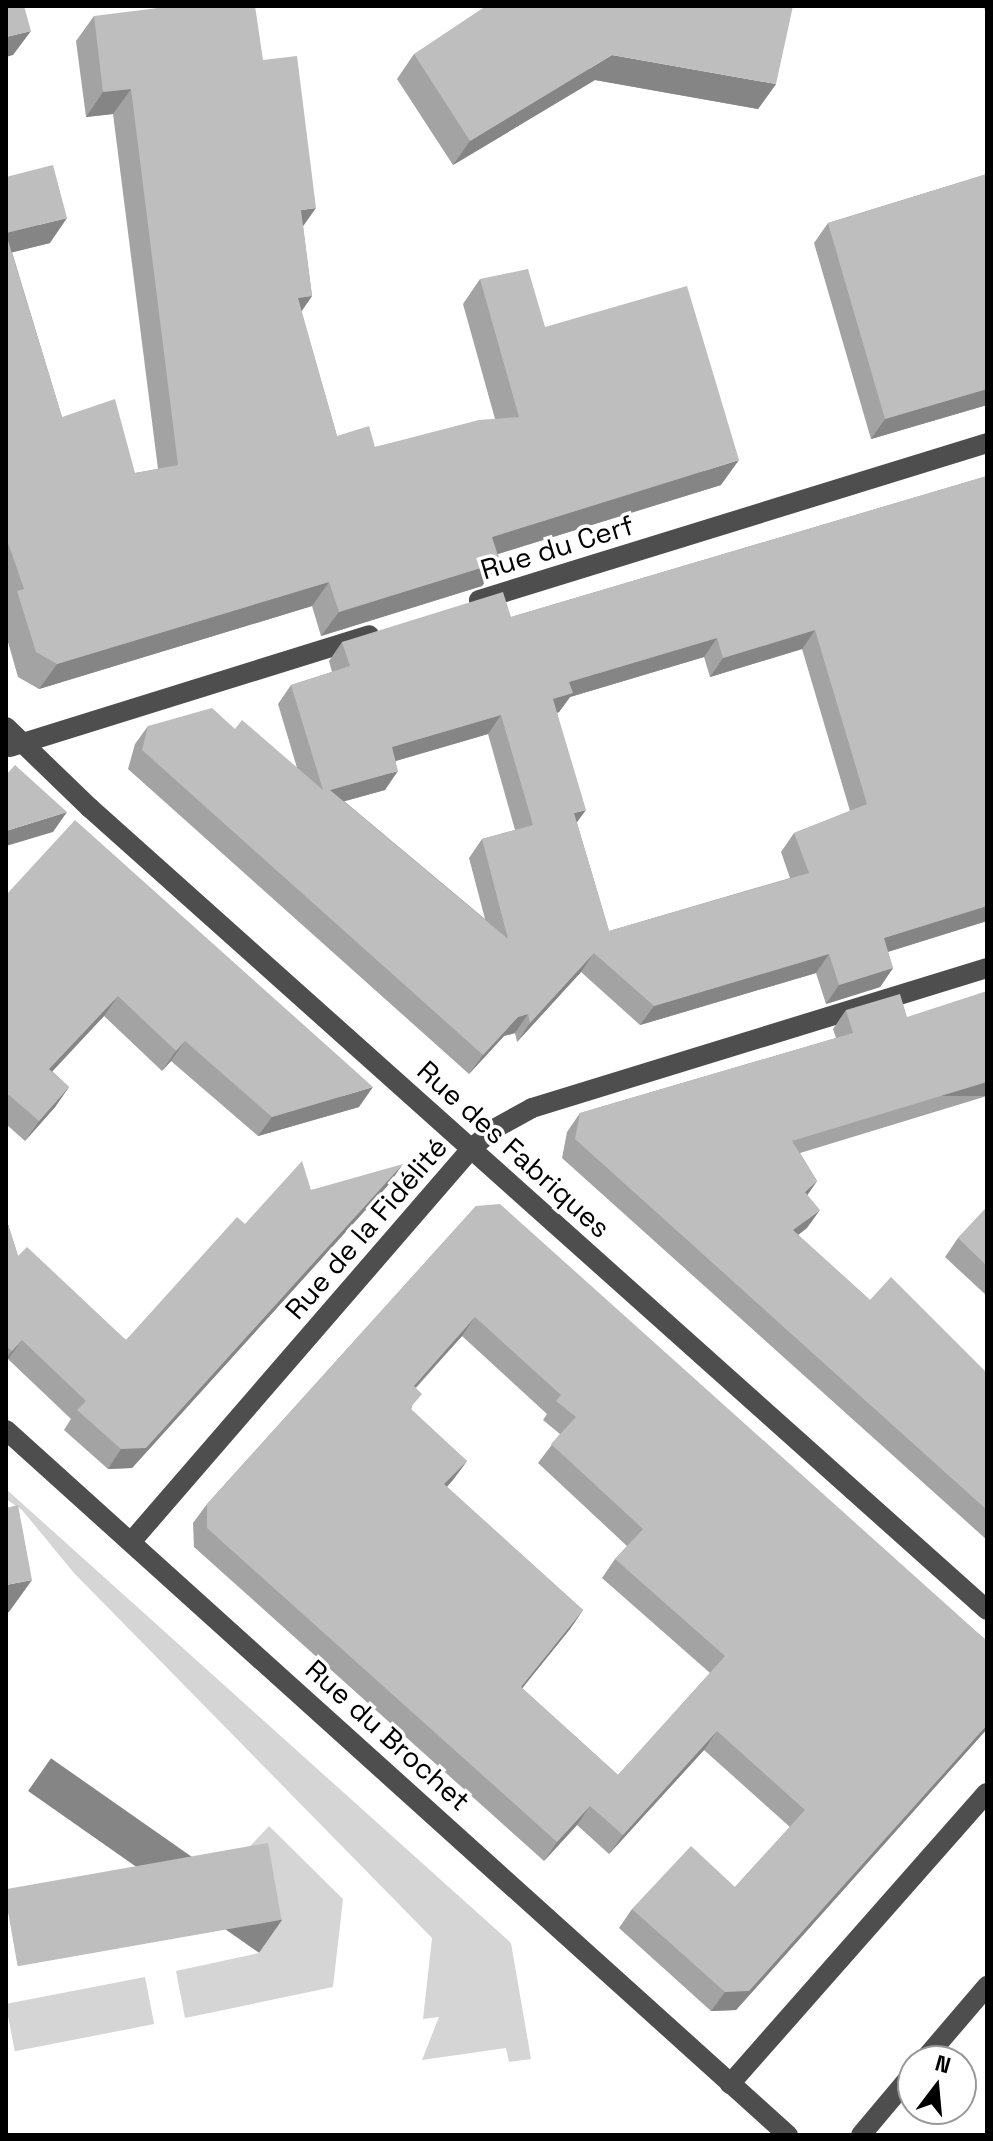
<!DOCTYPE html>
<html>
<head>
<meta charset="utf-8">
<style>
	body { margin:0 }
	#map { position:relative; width:993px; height:2141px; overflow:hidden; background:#fff; font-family:"Space Grotesk",sans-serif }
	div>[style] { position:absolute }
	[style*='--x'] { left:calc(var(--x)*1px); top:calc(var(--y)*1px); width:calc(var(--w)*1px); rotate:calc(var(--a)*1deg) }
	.green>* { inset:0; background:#d5d5d5; transform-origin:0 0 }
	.minor>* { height:20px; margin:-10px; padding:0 10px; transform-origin:10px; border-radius:10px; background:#4e4e4e }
	.wall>* { inset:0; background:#a3a3a3 }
	.shaded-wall>* { inset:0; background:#858585; transform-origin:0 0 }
	.building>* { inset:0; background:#bebebe; transform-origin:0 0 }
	span { translate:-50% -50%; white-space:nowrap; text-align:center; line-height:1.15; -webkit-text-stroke:7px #fff; paint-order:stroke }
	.street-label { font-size:28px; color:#000 }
	.frame { position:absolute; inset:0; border:8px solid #000; pointer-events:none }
	.north { position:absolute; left:897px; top:2045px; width:80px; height:80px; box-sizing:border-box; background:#fff; border:2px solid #999; border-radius:50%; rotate:16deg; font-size:22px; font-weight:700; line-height:32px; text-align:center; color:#000 }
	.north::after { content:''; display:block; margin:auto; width:28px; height:36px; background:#000; clip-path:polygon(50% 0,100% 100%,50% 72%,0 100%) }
</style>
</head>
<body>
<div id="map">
	<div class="green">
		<i style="clip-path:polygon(6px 1489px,511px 1943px,531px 2059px,509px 2062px,506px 2048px,422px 2060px,439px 2017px,423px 2019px,432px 1938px,74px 1573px,22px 1510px,6px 1499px)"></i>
		<i style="clip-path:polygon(269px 1826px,343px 1899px,333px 1987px,185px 2018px,176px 1971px,259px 1953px,238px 1859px)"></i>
		<i style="left:145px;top:1977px;width:48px;height:142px;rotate:79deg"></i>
	</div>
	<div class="minor">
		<i style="--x:479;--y:600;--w:532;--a:-17.17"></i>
		<i style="--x:6;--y:727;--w:117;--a:44"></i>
		<i style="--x:90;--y:808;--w:1203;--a:41.8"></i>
		<i style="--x:10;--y:747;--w:376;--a:-17.3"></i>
		<i style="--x:6;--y:1430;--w:1053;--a:42.04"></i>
		<i style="--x:131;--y:1542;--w:520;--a:-49.14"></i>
		<i style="--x:471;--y:1149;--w:30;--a:-41"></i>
		<i style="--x:494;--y:1129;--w:43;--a:-28.9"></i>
		<i style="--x:532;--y:1108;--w:476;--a:-17.1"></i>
		<i style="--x:923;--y:2061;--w:99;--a:-49.5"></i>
		<i style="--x:730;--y:2084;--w:388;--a:-48.6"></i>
		<i style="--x:861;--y:2135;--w:81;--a:-50"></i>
	</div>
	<div class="wall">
		<i style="clip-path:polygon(984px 6px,987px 6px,987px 20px)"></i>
		<i style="clip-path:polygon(94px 16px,263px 60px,303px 226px,312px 296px,301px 311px,337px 436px,375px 447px,495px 419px,463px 304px,480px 279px,545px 327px,721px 485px,498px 554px,500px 562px,482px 586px,321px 636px,312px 606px,39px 689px,18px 677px,6px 635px,6px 177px,50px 243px,12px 252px,62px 417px,135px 473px,158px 469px,113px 114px,86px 117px,76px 41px)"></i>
		<i style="clip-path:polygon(414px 54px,776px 84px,758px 109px,595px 80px,453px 165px,397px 79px)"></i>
		<i style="clip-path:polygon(987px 174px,987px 405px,871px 439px,814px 243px,828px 223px)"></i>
		<i style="clip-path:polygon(evenodd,987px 476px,987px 921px,888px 952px,893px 968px,880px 987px,826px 1004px,816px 973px,640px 1025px,581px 972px,517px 1042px,515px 1033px,504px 1036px,469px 1074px,128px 769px,135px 744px,148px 726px,235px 729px,297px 768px,278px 704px,291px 685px,332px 672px,329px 661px,342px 642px,511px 617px,987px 476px,802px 649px,850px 811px,794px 833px,781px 852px,790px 878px,609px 931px,577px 823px,557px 713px,559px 712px,570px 697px,704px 657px,710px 677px,802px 649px,987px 476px,488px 734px,515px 830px,482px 839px,469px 858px,485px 919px,344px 801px,385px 790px,396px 761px,488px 734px)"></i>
		<i style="clip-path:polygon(6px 895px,359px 1107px,258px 1136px,171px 1061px,162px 1071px,104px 1016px,52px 1071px,69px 1087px,55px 1107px,25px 1141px,6px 1124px)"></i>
		<i style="clip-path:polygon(846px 1010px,907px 1017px,987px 1096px,800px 1153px,817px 1181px,807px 1195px,807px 1228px,798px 1235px,870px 1300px,987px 1373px,987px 1540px,562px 1158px,567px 1132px,580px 1113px,836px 1038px,833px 1029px)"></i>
		<i style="clip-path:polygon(389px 1184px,132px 1468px,108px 1469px,64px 1430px,71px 1419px,8px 1359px,6px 1362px,6px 1218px,18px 1256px,126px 1340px,245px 1224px,311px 1190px)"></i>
		<i style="clip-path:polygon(evenodd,476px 1206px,987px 1641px,987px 1729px,736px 2010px,711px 2011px,619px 1928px,632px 1909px,735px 1887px,790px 1827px,704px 1750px,609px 1854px,577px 1825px,544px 1861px,194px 1547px,193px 1523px,207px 1504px,476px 1206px,462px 1336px,547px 1414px,543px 1420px,560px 1434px,538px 1463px,627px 1546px,615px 1559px,602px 1578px,710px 1673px,618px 1775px,522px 1688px,570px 1629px,583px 1610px,447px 1487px,467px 1461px,411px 1410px,416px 1388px,462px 1336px)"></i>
		<i style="clip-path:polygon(987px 1207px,987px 1296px,945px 1257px,958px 1238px)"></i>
	</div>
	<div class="shaded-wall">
		<i style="clip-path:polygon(31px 31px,13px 55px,6px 57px,6px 37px)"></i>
		<i style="clip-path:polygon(612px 55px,776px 84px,758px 109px,595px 80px,453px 165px,470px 141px)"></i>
		<i style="clip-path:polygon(131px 89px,113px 114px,86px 117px,103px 92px)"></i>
		<i style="clip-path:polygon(316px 208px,299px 232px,301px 210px)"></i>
		<i style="clip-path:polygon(67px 218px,50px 243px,6px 254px,6px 233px)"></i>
		<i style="clip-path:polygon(312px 296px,295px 321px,298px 298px)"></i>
		<i style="clip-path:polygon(987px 389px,987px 405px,871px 439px,885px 419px)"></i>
		<i style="clip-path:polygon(739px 460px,721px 485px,475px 561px,492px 537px)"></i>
		<i style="clip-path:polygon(500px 562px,482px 586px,321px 636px,339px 612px)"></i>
		<i style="clip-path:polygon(329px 582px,312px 606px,39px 689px,57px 664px)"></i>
		<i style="clip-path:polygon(815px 630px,802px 649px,710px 677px,723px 658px)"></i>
		<i style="clip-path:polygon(717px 638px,704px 657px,570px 697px,559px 712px,539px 718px,553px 699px,569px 682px)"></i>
		<i style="clip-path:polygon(501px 715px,488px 734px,378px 766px,392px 747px)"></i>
		<i style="clip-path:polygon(398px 771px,385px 790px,317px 809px,330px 790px)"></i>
		<i style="clip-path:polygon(586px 810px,572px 829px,574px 813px)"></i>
		<i style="clip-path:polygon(67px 812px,53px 832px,6px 846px,6px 831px)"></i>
		<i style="clip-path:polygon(987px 906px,987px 921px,871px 957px,884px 938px)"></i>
		<i style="clip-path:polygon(594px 953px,581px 972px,517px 1042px,530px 1023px)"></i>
		<i style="clip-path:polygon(829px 954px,816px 973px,640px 1025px,654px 1006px)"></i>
		<i style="clip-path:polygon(893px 968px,880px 987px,826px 1004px,839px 985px)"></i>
		<i style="clip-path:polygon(118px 996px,104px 1016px,36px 1089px,49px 1069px)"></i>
		<i style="clip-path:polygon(528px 1014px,515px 1033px,504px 1036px,469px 1074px,483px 1055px,518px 1017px)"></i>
		<i style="clip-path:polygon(185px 1041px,171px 1061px,162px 1071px,176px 1051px)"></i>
		<i style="left:987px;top:1082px;width:14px;height:204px;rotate:90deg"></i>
		<i style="clip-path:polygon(69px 1087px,55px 1107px,25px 1141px,39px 1121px)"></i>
		<i style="clip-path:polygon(373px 1087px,359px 1107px,258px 1136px,272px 1117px)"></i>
		<i style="clip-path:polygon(403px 1164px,389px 1184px,132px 1468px,108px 1469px,121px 1449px)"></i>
		<i style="clip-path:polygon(817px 1181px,804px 1200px,805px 1192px)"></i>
		<i style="clip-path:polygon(820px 1210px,807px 1228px,780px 1249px,793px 1230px)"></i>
		<i style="clip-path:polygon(475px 1317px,462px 1336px,400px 1404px,414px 1386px)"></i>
		<i style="clip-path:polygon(22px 1340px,6px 1362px,6px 1359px,12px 1351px)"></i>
		<i style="clip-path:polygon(467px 1461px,453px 1480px,431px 1503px,444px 1484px)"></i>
		<i style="clip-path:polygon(32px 1580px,9px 1612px,6px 1613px,6px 1585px)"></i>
		<i style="clip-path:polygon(583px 1610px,570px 1629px,508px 1706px,521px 1687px)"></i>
		<i style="clip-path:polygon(987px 1725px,987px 1729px,736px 2010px,711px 2011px,725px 1992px)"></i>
		<i style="clip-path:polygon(717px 1731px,704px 1750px,609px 1854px,623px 1835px)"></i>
		<i style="clip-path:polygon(590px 1806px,577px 1825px,544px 1861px,557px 1842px)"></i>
		<i style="left:282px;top:1920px;width:40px;height:282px;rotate:125deg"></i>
	</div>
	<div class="building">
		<i style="clip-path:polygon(6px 6px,24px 6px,31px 31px,6px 37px)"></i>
		<i style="clip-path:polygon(174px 6px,255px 6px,263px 60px,297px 56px,316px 208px,301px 210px,312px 296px,298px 298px,337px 436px,369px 426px,375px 447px,479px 420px,519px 417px,480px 279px,528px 269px,545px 327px,687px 286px,739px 460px,492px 537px,500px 562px,339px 612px,329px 582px,57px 664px,36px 652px,17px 591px,24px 589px,6px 537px,6px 234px,62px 417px,115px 399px,135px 473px,178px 465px,131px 89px,103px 92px,94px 16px)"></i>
		<i style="clip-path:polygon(486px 6px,793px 6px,776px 84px,612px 55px,470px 141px,414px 54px)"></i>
		<i style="clip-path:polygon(53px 165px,67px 218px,6px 233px,6px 177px)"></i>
		<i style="clip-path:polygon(987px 174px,987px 389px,885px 419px,828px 223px)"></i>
		<i style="clip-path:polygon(evenodd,987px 476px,987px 906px,884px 938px,893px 968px,839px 985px,829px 954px,654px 1006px,594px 953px,530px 1023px,528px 1014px,518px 1017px,483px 1055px,142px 750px,148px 726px,212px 708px,235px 729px,242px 720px,323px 790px,291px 685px,350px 666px,342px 642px,503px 592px,511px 617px,987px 476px,815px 630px,867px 804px,794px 833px,809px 873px,609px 931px,574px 813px,586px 810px,553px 699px,573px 693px,569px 682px,717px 638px,723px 658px,815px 630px,987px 476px,501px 715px,533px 825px,482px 839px,508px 939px,330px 790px,398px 771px,392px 747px,501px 715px)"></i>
		<i style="clip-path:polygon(15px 765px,67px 812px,6px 831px,6px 775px)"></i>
		<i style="clip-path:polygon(75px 820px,373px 1087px,272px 1117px,185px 1041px,176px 1051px,118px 996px,49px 1069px,69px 1087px,39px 1121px,9px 1095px,6px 1098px,6px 895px)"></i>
		<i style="clip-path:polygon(987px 991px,987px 1082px,792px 1141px,817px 1181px,805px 1192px,820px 1210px,793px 1230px,870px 1300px,891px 1277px,987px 1373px,987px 1510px,575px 1139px,580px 1113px,853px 1033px,846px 1010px,900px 994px,907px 1017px)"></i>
		<i style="clip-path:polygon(302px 1161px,311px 1190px,403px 1164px,146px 1448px,121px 1449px,77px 1410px,86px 1401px,22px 1340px,12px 1351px,6px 1346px,6px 1218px,18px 1256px,27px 1247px,126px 1340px,237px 1217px,245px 1224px)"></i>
		<i style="clip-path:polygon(evenodd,500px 1204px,987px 1641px,987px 1725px,749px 1991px,725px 1992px,632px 1909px,691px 1846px,735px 1887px,805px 1810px,717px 1731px,623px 1835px,590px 1806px,557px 1842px,207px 1528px,207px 1504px,476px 1206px,500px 1204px,475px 1317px,561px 1395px,556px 1401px,576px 1417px,551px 1444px,643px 1529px,615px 1559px,725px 1656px,618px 1775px,521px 1687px,583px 1610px,444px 1484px,467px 1461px,410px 1408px,422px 1394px,414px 1386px,475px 1317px)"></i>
		<i style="clip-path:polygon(987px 1207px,987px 1266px,958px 1238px)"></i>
		<i style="clip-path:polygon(18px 1505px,32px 1580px,6px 1585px,6px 1508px)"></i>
		<i style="left:268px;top:1843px;width:78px;height:268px;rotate:80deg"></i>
	</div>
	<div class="street-label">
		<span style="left:557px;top:547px;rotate:-17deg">Rue du Cerf</span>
		<span style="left:514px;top:1149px;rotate:42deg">Rue des Fabriques</span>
		<span style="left:366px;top:1228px;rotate:-49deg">Rue de la Fidélité</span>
		<span style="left:388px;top:1735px;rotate:42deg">Rue du Brochet</span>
	</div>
	<div class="frame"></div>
	<div class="north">N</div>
</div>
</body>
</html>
